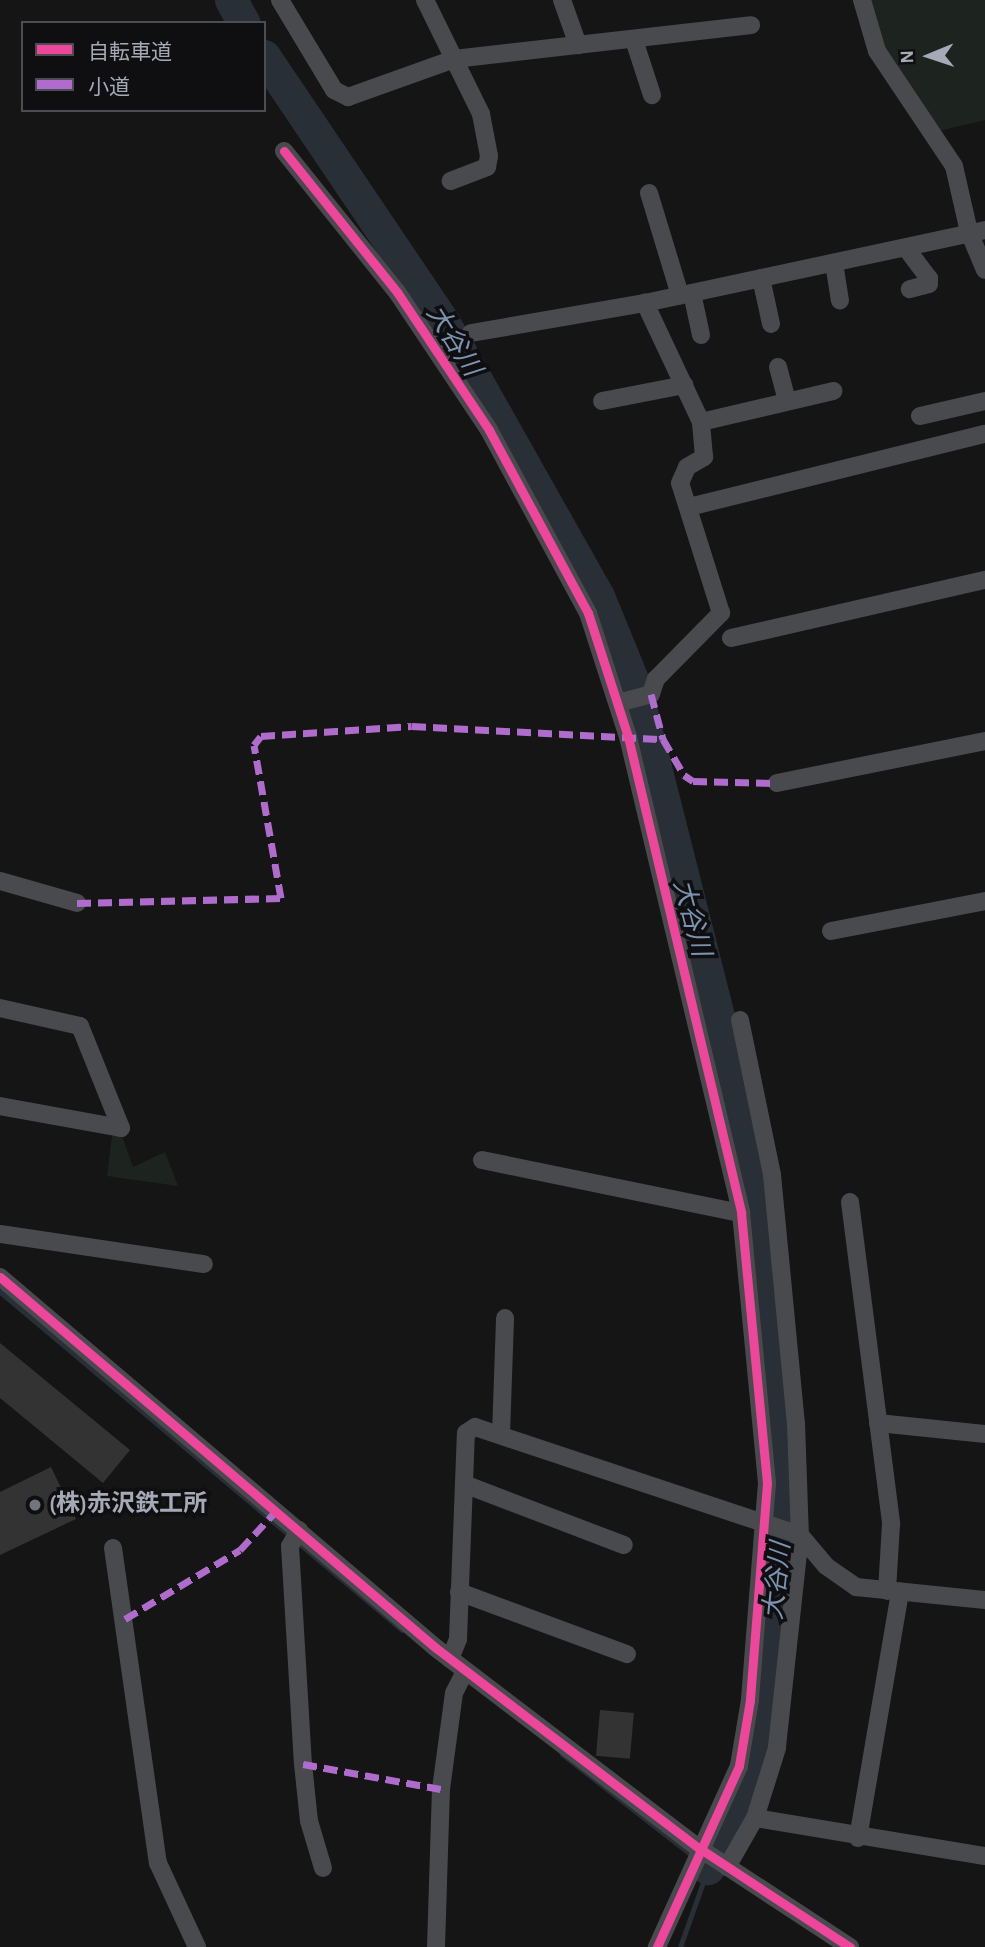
<!DOCTYPE html>
<html>
<head>
<meta charset="utf-8">
<style>
	body { margin:0 }
	#map { position:relative; width:985px; height:1947px; overflow:hidden; background:#151515; font-family:"Alegreya Sans","Noto Sans JP",sans-serif }
	div>[style] { position:absolute }
	[style*='--x'] { left:calc(var(--x)*1px); top:calc(var(--y)*1px); width:calc(var(--w)*1px); rotate:calc(var(--a)*1deg) }
	.green>* { inset:0; background:#1d241f }
	.stream>* { height:5px; margin:-2.5px; padding:0 2.5px; transform-origin:2.5px; border-radius:2.5px; background:#282f37 }
	.river>* { height:33px; margin:-16.5px; padding:0 16.5px; transform-origin:16.5px; border-radius:16.5px; background:#282f37 }
	.building>* { inset:0; background:#333334; transform-origin:0 0 }
	.minor>* { height:18px; margin:-9px; padding:0 9px; transform-origin:9px; border-radius:9px; background:#494a4e }
	.quiet>* { height:7px; margin-top:-3.5px; transform-origin:0; background:repeating-linear-gradient(90deg,#b06ccc 0 14px,transparent 0 21px) }
	.cycleway>* { height:9px; margin:-4.5px; padding:0 4.5px; transform-origin:4.5px; border-radius:4.5px; background:#ed469a }
	.dots>* { width:19px; height:19px; translate:-50% -50%; box-sizing:border-box; border:4px solid #0f0f11; border-radius:50% }
	span { translate:-50% -50%; white-space:nowrap; text-align:center; line-height:1.15; -webkit-text-stroke:7px #0f0f11; paint-order:stroke }
	.poi-label { font-size:24px; color:#a6a9b6; font-weight:700 }
	.left { translate:0 -50%; text-align:left }
	.water-label { font-size:26px; color:#7d94b1; font-style:italic }
	.legend { position:absolute; left:21px; top:21px; width:245px; height:91px; box-sizing:border-box; background:#0f0f11; border:2px solid #4b4d53; margin:0; padding:9px 12px; list-style:none; font-size:21px; color:#a6a9b6 }
	.legend li { display:flex; align-items:center; gap:14px; height:35px }
	.legend b { width:35px; border:2px solid #4b4d53 }
	.north { position:absolute; left:894px; top:21px; width:70px; height:70px; -webkit-text-stroke:5px #0f0f11; paint-order:stroke; rotate:268deg; font-size:19px; font-weight:700; line-height:28px; text-align:center; color:#a6a9b6 }
	.north::after { content:''; display:block; margin:auto; width:24px; height:32px; background:#a6a9b6; clip-path:polygon(50% 0,100% 100%,50% 72%,0 100%) }
</style>
</head>
<body>
<div id="map">
	<div class="green">
		<i style="clip-path:polygon(867px 0,985px 0,985px 120px,939px 131px,890px 66px)"></i>
		<i style="clip-path:polygon(112px 1136px,122px 1136px,133px 1167px,165px 1152px,178px 1186px,107px 1176px)"></i>
	</div>
	<div class="stream">
		<i style="--x:0;--y:1292;--w:525;--a:40.06"></i>
		<i style="--x:562;--y:1754;--w:185;--a:38"></i>
		<i style="--x:708;--y:1868;--w:84;--a:109.5"></i>
	</div>
	<div class="river">
		<i style="--x:231;--y:0;--w:26;--a:61"></i>
		<i style="--x:264;--y:56;--w:322;--a:56"></i>
		<i style="--x:444;--y:323;--w:313;--a:60.6"></i>
		<i style="--x:598;--y:596;--w:95;--a:67.8"></i>
		<i style="--x:634;--y:684;--w:400;--a:75.8"></i>
		<i style="--x:732;--y:1072;--w:209;--a:80.9"></i>
		<i style="--x:765;--y:1278;--w:256;--a:85.7"></i>
		<i style="--x:784;--y:1533;--w:215;--a:96.1"></i>
		<i style="--x:761;--y:1747;--w:63;--a:107.6"></i>
		<i style="--x:742;--y:1807;--w:70;--a:119.1"></i>
	</div>
	<div class="building">
		<i style="clip-path:polygon(0 1343px,130px 1450px,103px 1483px,0 1398px)"></i>
		<i style="clip-path:polygon(51px 1467px,76px 1519px,0 1555px,0 1492px)"></i>
		<i style="left:600px;top:1710px;width:34px;height:46px;rotate:5deg"></i>
	</div>
	<div class="minor">
		<i style="--x:280;--y:0;--w:105;--a:59"></i>
		<i style="--x:334;--y:90;--w:16;--a:27"></i>
		<i style="--x:348;--y:97;--w:113;--a:-19.7"></i>
		<i style="--x:454;--y:59;--w:299;--a:-6.5"></i>
		<i style="--x:425;--y:0;--w:127;--a:63.8"></i>
		<i style="--x:481;--y:114;--w:43;--a:79.2"></i>
		<i style="--x:489;--y:156;--w:11;--a:100"></i>
		<i style="--x:487;--y:167;--w:39;--a:159"></i>
		<i style="--x:562;--y:0;--w:48;--a:70.4"></i>
		<i style="--x:862;--y:0;--w:53;--a:73.6"></i>
		<i style="--x:877;--y:51;--w:138;--a:56.2"></i>
		<i style="--x:954;--y:166;--w:68;--a:77.2"></i>
		<i style="--x:969;--y:232;--w:41;--a:67.2"></i>
		<i style="--x:634;--y:40;--w:58;--a:71.9"></i>
		<i style="--x:284;--y:151;--w:181;--a:51.3"></i>
		<i style="--x:397;--y:292;--w:166;--a:56.3"></i>
		<i style="--x:489;--y:430;--w:208;--a:61.6"></i>
		<i style="--x:588;--y:613;--w:130;--a:72.1"></i>
		<i style="--x:628;--y:737;--w:489;--a:76.6"></i>
		<i style="--x:741;--y:1213;--w:271;--a:84.5"></i>
		<i style="--x:767;--y:1483;--w:218;--a:94.5"></i>
		<i style="--x:750;--y:1700;--w:67;--a:99.5"></i>
		<i style="--x:739;--y:1766;--w:199;--a:114.4"></i>
		<i style="--x:649;--y:193;--w:107;--a:73.1"></i>
		<i style="--x:906;--y:248;--w:38;--a:53"></i>
		<i style="--x:929;--y:278;--w:6;--a:90"></i>
		<i style="--x:929;--y:284;--w:20;--a:165"></i>
		<i style="--x:834;--y:263;--w:38;--a:81"></i>
		<i style="--x:761;--y:278;--w:47;--a:77.7"></i>
		<i style="--x:692;--y:293;--w:43;--a:77.9"></i>
		<i style="--x:471;--y:333;--w:177;--a:-9.8"></i>
		<i style="--x:778;--y:367;--w:35;--a:75"></i>
		<i style="--x:602;--y:401;--w:84;--a:-11"></i>
		<i style="--x:920;--y:416;--w:67;--a:-13"></i>
		<i style="--x:701;--y:422;--w:136;--a:-13.2"></i>
		<i style="--x:689;--y:507;--w:305;--a:-13.9"></i>
		<i style="--x:731;--y:638;--w:261;--a:-12.9"></i>
		<i style="--x:618;--y:703;--w:34;--a:-15"></i>
		<i style="--x:651;--y:694;--w:16;--a:-72"></i>
		<i style="--x:656;--y:679;--w:93;--a:-45.4"></i>
		<i style="--x:721;--y:613;--w:136;--a:-107.5"></i>
		<i style="--x:680;--y:483;--w:17;--a:-66"></i>
		<i style="--x:687;--y:467;--w:20;--a:-30"></i>
		<i style="--x:704;--y:457;--w:35;--a:-95"></i>
		<i style="--x:701;--y:422;--w:132;--a:-115.2"></i>
		<i style="--x:645;--y:303;--w:348;--a:-12.1"></i>
		<i style="--x:777;--y:783;--w:212;--a:-11.4"></i>
		<i style="--x:0;--y:881;--w:80;--a:15.9"></i>
		<i style="--x:831;--y:931;--w:157;--a:-11"></i>
		<i style="--x:0;--y:1008;--w:82;--a:12.7"></i>
		<i style="--x:80;--y:1026;--w:110;--a:68.1"></i>
		<i style="--x:121;--y:1128;--w:123;--a:-169.7"></i>
		<i style="--x:740;--y:1020;--w:158;--a:78.3"></i>
		<i style="--x:772;--y:1175;--w:249;--a:84.5"></i>
		<i style="--x:796;--y:1423;--w:112;--a:88"></i>
		<i style="--x:800;--y:1535;--w:214;--a:96.2"></i>
		<i style="--x:777;--y:1748;--w:73;--a:107.4"></i>
		<i style="--x:482;--y:1160;--w:264;--a:11.6"></i>
		<i style="--x:850;--y:1202;--w:325;--a:82.7"></i>
		<i style="--x:891;--y:1524;--w:67;--a:93.4"></i>
		<i style="--x:0;--y:1234;--w:206;--a:8.4"></i>
		<i style="--x:0;--y:1277;--w:572;--a:40.4"></i>
		<i style="--x:436;--y:1648;--w:330;--a:37.3"></i>
		<i style="--x:699;--y:1848;--w:181;--a:33.3"></i>
		<i style="--x:878;--y:1423;--w:108;--a:5.9"></i>
		<i style="--x:501;--y:1434;--w:116;--a:-88"></i>
		<i style="--x:464;--y:1484;--w:171;--a:20.9"></i>
		<i style="--x:299;--y:1530;--w:18;--a:119"></i>
		<i style="--x:290;--y:1546;--w:218;--a:86.6"></i>
		<i style="--x:303;--y:1764;--w:57;--a:84"></i>
		<i style="--x:309;--y:1821;--w:49;--a:73.4"></i>
		<i style="--x:113;--y:1548;--w:318;--a:81.9"></i>
		<i style="--x:158;--y:1863;--w:93;--a:65.1"></i>
		<i style="--x:459;--y:1592;--w:179;--a:20.3"></i>
		<i style="--x:450;--y:1659;--w:22;--a:-68"></i>
		<i style="--x:458;--y:1639;--w:206;--a:-87.8"></i>
		<i style="--x:466;--y:1433;--w:11;--a:-34"></i>
		<i style="--x:475;--y:1427;--w:342;--a:18.4"></i>
		<i style="--x:800;--y:1535;--w:40;--a:50"></i>
		<i style="--x:826;--y:1566;--w:37;--a:35"></i>
		<i style="--x:856;--y:1587;--w:130;--a:5.8"></i>
		<i style="--x:858;--y:1838;--w:250;--a:-80.3"></i>
		<i style="--x:727;--y:1867;--w:56;--a:-60.3"></i>
		<i style="--x:755;--y:1818;--w:233;--a:9.4"></i>
		<i style="--x:436;--y:1947;--w:158;--a:-88.2"></i>
		<i style="--x:441;--y:1789;--w:97;--a:-82.3"></i>
		<i style="--x:454;--y:1693;--w:25;--a:-63"></i>
	</div>
	<div class="quiet">
		<i style="--x:651;--y:694;--w:47;--a:75.1"></i>
		<i style="--x:663;--y:739;--w:42;--a:59.7"></i>
		<i style="--x:684;--y:775;--w:11;--a:34"></i>
		<i style="--x:693;--y:781;--w:84;--a:1.4"></i>
		<i style="--x:77;--y:903;--w:204;--a:-1.4"></i>
		<i style="--x:281;--y:898;--w:155;--a:-100"></i>
		<i style="--x:254;--y:745;--w:11;--a:-52"></i>
		<i style="--x:261;--y:736;--w:151;--a:-3.8"></i>
		<i style="--x:412;--y:726;--w:251;--a:3"></i>
		<i style="--x:125;--y:1619;--w:134;--a:-31"></i>
		<i style="--x:240;--y:1550;--w:53;--a:-47.3"></i>
		<i style="--x:303;--y:1764;--w:140;--a:10.3"></i>
	</div>
	<div class="cycleway">
		<i style="--x:284;--y:151;--w:181;--a:51.3"></i>
		<i style="--x:397;--y:292;--w:166;--a:56.3"></i>
		<i style="--x:489;--y:430;--w:208;--a:61.6"></i>
		<i style="--x:588;--y:613;--w:130;--a:72.1"></i>
		<i style="--x:628;--y:737;--w:489;--a:76.6"></i>
		<i style="--x:741;--y:1213;--w:271;--a:84.5"></i>
		<i style="--x:767;--y:1483;--w:218;--a:94.5"></i>
		<i style="--x:750;--y:1700;--w:67;--a:99.5"></i>
		<i style="--x:739;--y:1766;--w:199;--a:114.4"></i>
		<i style="--x:0;--y:1277;--w:572;--a:40.4"></i>
		<i style="--x:436;--y:1648;--w:330;--a:37.3"></i>
		<i style="--x:699;--y:1848;--w:181;--a:33.3"></i>
	</div>
	<div class="dots">
		<i style="left:35px;top:1505px;background:#73757e"></i>
	</div>
	<div class="poi-label">
		<span class="left" style="left:49px;top:1505px">(株)赤沢鉄工所</span>
	</div>
	<div class="water-label">
		<span style="left:453px;top:341px;rotate:58deg">大谷川</span>
		<span style="left:691px;top:918px;rotate:75deg">大谷川</span>
		<span style="left:778px;top:1581px;rotate:-84deg">大谷川</span>
	</div>
	<ul class="legend">
	<li><b style="height:9px;background:#ed469a"></b>自転車道</li>
	<li><b style="height:9px;background:#b06ccc"></b>小道</li>
	</ul>
	<div class="north">N</div>
</div>
</body>
</html>
